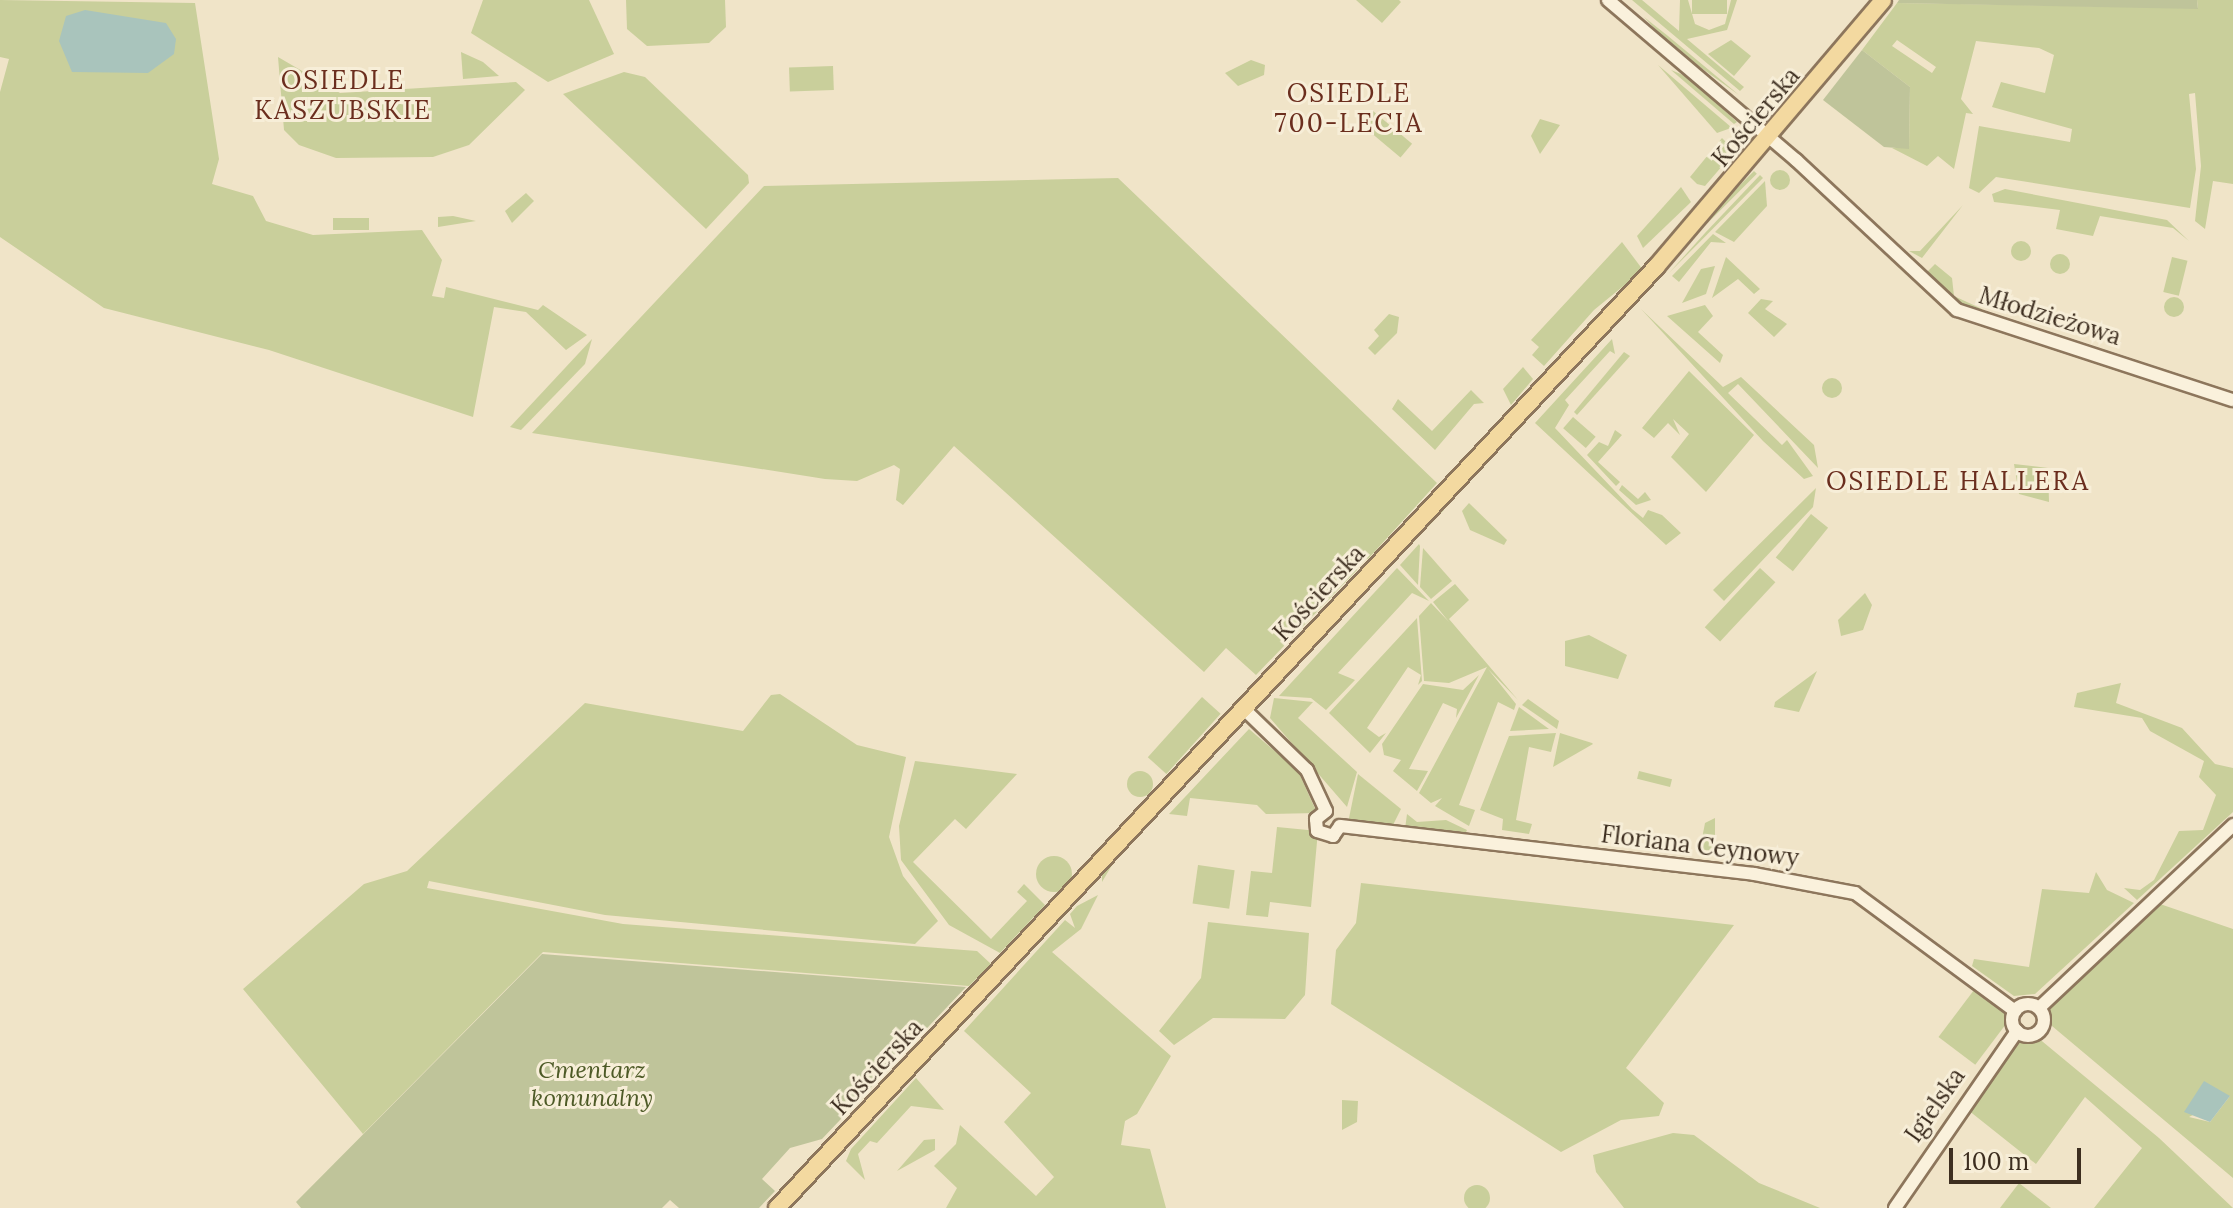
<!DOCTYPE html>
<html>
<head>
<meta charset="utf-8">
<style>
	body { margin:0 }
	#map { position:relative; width:2233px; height:1208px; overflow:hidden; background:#f0e4c8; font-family:Lora,serif }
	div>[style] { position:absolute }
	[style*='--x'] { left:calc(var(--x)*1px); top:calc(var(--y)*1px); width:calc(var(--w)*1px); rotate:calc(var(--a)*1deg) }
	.green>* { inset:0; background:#c9cf9b; transform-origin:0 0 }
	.round { border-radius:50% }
	.cemetery>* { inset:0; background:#bfc49a }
	.water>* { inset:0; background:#a9c4bc }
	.roads { filter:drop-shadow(2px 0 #8d765c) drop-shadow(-2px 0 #8d765c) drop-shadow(0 2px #8d765c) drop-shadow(0 -2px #8d765c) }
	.minor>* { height:12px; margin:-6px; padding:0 6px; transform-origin:6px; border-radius:6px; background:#faf1dc }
	.minor>.ring { margin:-6px; padding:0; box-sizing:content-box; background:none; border:12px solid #faf1dc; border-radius:50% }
	.major>* { height:16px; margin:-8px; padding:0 8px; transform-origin:8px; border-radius:8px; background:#f3d9a0 }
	span { translate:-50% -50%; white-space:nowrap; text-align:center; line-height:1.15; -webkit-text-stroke:6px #f7eed8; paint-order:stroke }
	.street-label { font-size:24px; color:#3d2e20 }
	.park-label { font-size:24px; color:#4d5a26; font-style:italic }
	.neighbourhood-label { font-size:26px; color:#6b2e1e; letter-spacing:2px }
	.scale { position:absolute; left:1949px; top:1148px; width:132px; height:36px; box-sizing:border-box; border:4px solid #3d2e20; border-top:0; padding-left:10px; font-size:24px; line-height:28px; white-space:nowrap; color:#3d2e20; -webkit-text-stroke:6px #f7eed8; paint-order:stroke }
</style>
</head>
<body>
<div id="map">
	<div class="green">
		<i style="clip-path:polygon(0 0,195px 3px,219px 159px,212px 184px,253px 196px,266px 221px,313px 235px,422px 230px,442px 260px,432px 296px,444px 298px,446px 287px,538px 310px,543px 305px,587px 335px,566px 350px,526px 312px,494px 307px,473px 417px,269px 350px,104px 308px,0 237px,0 92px,9px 59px,0 57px)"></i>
		<i style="clip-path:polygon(483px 0,589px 0,614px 54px,548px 82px,471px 33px)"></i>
		<i style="clip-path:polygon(626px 0,725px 0,726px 27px,709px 43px,647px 46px,627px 29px)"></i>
		<i style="clip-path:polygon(1356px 0,1399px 0,1401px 2px,1382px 23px)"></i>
		<i style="clip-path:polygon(1632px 0,1642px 0,1679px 31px,1680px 0,1688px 0,1695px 24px,1709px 30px,1725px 24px,1731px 0,1737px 0,1727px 30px,1687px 39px,1744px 87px,1740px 91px)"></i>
		<i style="left:1692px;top:0;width:35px;height:14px"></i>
		<i style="clip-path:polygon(evenodd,2197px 0,2233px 0,2233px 184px,2213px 181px,2205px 229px,2195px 221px,2201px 166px,2195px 93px,2189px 94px,2196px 169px,2190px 208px,1996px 177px,1979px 193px,1969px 188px,1979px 126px,2070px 142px,2072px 129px,1992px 107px,2001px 82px,2045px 93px,2054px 55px,2039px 48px,1976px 41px,1961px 99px,1973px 114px,1966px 113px,1954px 169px,1938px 156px,1927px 166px,1892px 148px,1909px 148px,1910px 87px,1862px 50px,1897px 3px,2198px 8px,2197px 0,1897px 40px,1936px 67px,1932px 73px,1892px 46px,1897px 40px)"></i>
		<i style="clip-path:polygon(1644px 17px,1668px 36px,1739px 95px,1672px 47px)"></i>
		<i style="clip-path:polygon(1731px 40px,1751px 56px,1734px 76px,1708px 54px)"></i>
		<i style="clip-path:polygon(461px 52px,483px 62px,499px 76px,463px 79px)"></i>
		<i style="clip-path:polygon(278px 57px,340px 93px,516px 82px,525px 90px,469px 145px,433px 157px,336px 158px,299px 145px,284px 130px)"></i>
		<i style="clip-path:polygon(1251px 60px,1265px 65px,1264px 75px,1238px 86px,1225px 73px)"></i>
		<i style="clip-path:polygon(1658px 65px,1731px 127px,1731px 128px,1717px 133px)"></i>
		<i style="left:833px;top:66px;width:24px;height:44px;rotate:88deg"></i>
		<i style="clip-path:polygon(1671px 70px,1688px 77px,1737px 122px,1734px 124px)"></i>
		<i style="clip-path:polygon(624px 72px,645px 77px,748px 175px,749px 183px,706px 229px,563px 94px)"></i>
		<i style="left:1373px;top:111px;width:51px;height:18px;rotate:40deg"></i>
		<i style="clip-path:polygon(1540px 119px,1560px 125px,1540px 154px,1531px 136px)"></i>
		<i style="clip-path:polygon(1722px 138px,1735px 151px,1705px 186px,1697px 184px,1690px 177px)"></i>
		<i class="round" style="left:1770px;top:170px;width:20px;height:20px"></i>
		<i style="left:1754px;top:171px;width:4px;height:125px;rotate:45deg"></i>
		<i style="clip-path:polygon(1760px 175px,1763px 178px,1669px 273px,1705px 233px)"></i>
		<i style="clip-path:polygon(1118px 178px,1437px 483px,1368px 559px,1358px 554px,1352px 561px,1357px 570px,1256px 675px,1226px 648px,1204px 672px,954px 446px,903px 505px,896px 500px,900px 469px,894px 465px,857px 481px,825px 479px,532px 433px,764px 186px)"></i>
		<i style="clip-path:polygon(1765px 181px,1767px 206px,1734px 242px,1715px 232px)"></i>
		<i style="clip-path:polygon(1681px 187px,1691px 202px,1643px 248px,1637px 236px)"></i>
		<i style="clip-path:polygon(2005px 189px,2167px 220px,2189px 241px,2173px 228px,2100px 216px,2093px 236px,2056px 229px,2060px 210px,1994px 202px,1992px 194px)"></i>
		<i style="clip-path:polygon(526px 193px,534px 201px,512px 223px,505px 211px)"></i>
		<i style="clip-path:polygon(1963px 205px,1922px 258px,1909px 251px,1920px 251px)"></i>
		<i style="clip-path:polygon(438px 217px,453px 216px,476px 221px,438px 227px)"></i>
		<i style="left:369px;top:218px;width:12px;height:36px;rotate:90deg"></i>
		<i style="clip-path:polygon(1713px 234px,1726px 243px,1711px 242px,1679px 282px,1672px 276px)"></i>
		<i class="round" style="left:2011px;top:241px;width:20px;height:20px"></i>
		<i style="clip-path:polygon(1622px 242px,1643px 270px,1594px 310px,1544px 366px,1532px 355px,1539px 347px,1531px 340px)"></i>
		<i class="round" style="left:2050px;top:254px;width:20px;height:20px"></i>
		<i style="clip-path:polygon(1726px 257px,1760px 289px,1754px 294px,1738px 279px,1712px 298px)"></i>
		<i style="left:2172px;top:257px;width:16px;height:36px;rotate:14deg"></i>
		<i style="clip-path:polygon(1935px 264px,1952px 278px,1954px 296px,1982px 309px,1964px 308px,1924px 275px)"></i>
		<i style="clip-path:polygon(1715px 266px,1706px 294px,1682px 303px,1701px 269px)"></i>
		<i class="round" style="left:2164px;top:297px;width:20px;height:20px"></i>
		<i style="clip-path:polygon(1761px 299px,1773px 301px,1765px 309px,1787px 324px,1774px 337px,1748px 313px)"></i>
		<i style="clip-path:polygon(1705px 305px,1713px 316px,1698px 332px,1723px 355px,1720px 363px,1667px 316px)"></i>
		<i style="clip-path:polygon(1641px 309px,1723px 387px,1741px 377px,1814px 445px,1818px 468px,1738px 384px,1728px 393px,1782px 445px,1787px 440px,1813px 476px,1804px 479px,1763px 441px)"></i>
		<i style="clip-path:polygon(1389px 314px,1399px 317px,1397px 333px,1375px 355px,1368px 348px,1379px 336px,1374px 330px)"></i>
		<i style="clip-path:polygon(592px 339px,585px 364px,521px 430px,510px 427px)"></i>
		<i style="clip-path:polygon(1612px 339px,1615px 354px,1610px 351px,1565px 400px,1569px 405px,1555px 428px,1632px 509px,1643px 518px,1648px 510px,1662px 515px,1681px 533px,1666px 545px,1535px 423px)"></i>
		<i style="clip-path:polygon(1624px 352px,1630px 356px,1577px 415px,1574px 412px)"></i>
		<i style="clip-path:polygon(1523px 367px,1533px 379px,1511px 405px,1503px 389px)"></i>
		<i style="clip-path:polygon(1689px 371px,1754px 435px,1706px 492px,1671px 457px,1689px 434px,1673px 419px,1680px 435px,1668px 423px,1654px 438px,1642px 428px)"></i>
		<i class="round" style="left:1822px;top:378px;width:20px;height:20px"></i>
		<i style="clip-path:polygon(1471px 390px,1484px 403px,1474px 404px,1435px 450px,1392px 409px,1398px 399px,1432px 431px)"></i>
		<i style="left:1573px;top:417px;width:30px;height:15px;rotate:41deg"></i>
		<i style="clip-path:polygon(1615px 430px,1622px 435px,1598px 462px,1620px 482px,1616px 486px,1587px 455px,1599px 442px,1608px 446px)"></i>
		<i style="clip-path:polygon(2014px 464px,2048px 468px,2049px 502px,2019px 494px)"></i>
		<i style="clip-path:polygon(1622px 485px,1638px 499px,1645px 492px,1651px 500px,1636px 505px,1619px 490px)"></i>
		<i style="clip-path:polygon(1816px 488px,1813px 507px,1724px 601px,1713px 590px)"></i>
		<i style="clip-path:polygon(1469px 503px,1507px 540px,1504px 545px,1470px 530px,1462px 511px)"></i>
		<i style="clip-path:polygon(1442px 507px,1444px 510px,1274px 689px,1273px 687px)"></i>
		<i style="left:1811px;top:514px;width:22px;height:56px;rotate:39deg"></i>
		<i style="clip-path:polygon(1419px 544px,1420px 546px,1418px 585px,1400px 565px)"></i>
		<i style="clip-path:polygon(1423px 548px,1452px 581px,1431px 599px,1420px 587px)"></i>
		<i style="clip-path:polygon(1397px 568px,1429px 601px,1412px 593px,1338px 673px,1355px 680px,1326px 710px,1311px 698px,1279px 696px)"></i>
		<i style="left:1760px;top:568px;width:21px;height:81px;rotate:43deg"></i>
		<i style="clip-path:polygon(1455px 584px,1469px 600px,1449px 619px,1518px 700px,1488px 669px,1516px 704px,1514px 710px,1498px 702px,1459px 805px,1475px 810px,1469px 826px,1435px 806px,1442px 798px,1431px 803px,1419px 793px,1487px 667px,1449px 683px,1424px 681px,1419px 616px,1431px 603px,1449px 622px,1433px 602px)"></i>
		<i style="clip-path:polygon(1865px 593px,1872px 605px,1863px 630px,1841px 636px,1838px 620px)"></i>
		<i style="clip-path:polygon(1417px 618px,1422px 681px,1418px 685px,1421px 675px,1408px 667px,1367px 728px,1379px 737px,1386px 733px,1370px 753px,1329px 713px)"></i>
		<i style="clip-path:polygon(1589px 635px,1627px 655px,1618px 679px,1565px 666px,1565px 641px)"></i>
		<i style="clip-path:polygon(1817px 671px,1799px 712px,1774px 707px,1775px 702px)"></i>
		<i style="clip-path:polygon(1479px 675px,1456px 718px,1457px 709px,1443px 703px,1409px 769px,1428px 771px,1417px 791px,1393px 771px,1401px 760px,1384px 755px,1382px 744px,1423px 684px,1463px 690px)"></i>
		<i style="clip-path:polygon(2121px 683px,2116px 703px,2182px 728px,2215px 764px,2233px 768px,2233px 812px,2137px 900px,2124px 888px,2140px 890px,2154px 880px,2179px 831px,2203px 830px,2216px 795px,2199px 777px,2204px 761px,2150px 731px,2142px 718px,2074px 707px,2077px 693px)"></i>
		<i style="clip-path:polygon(780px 694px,857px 745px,906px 757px,889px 837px,903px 876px,938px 921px,915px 944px,605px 915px,429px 881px,427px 888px,623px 924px,977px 951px,991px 964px,969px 986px,543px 952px,363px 1134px,243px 989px,364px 884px,407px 871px,585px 703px,743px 731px,771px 695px)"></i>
		<i style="left:1202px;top:697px;width:25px;height:81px;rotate:42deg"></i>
		<i style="clip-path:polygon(1274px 698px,1313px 702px,1298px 718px,1357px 772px,1347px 807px,1270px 718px)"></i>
		<i style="clip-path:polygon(1528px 699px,1559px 721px,1557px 729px,1522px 705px)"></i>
		<i style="clip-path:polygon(1519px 707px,1549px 729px,1510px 731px)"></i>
		<i style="clip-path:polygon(1249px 729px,1298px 771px,1317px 813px,1266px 814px,1257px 805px,1190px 798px,1187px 816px,1169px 814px)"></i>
		<i style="clip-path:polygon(1232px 733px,1118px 855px,1102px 882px,1102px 871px)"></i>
		<i style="clip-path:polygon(1556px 733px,1551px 752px,1529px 747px,1516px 820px,1532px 824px,1529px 834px,1502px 830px,1503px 819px,1480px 810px,1509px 736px)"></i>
		<i style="clip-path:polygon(1560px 733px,1592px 743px,1593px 744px,1553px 767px)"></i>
		<i style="clip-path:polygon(915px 761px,1017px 774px,966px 829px,955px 819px,913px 862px,991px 939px,1027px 901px,1017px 892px,1024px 884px,1045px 905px,1000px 953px,949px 925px,901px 860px,899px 826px)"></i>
		<i style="left:1639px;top:771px;width:34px;height:8px;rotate:14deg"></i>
		<i class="round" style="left:1127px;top:771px;width:26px;height:26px"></i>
		<i style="clip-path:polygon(1358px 774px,1401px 809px,1392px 827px,1348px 823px)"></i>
		<i style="clip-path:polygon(1407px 814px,1417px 822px,1446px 820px,1467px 830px,1464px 836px,1405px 829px)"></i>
		<i style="clip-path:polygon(1715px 818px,1715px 852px,1700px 849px,1705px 823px)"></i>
		<i style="clip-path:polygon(1277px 827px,1318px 831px,1311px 907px,1270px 902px,1268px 917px,1246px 915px,1251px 871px,1272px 873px)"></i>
		<i class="round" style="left:1036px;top:856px;width:36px;height:36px"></i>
		<i style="left:1198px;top:865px;width:37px;height:39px;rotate:8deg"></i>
		<i style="clip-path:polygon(2096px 872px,2107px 890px,2134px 903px,2035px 994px,2014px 996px,1972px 966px,1974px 959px,2029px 967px,2042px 889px,2089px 893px)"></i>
		<i style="clip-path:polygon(1361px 883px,1734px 925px,1626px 1068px,1664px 1103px,1659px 1116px,1621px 1120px,1561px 1152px,1331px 1004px,1336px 950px,1356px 923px)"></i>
		<i style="clip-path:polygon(1098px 895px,1081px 929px,1052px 952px,1171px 1056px,1137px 1114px,1125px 1121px,1121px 1145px,1150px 1149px,1166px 1208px,946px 1208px,957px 1188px,934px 1166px,956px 1144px,960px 1125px,1036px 1196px,1054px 1177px,1004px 1122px,1031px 1093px,964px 1031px,1065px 920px,1075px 928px,1070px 914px,1077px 906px)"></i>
		<i style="clip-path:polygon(evenodd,2160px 904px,2233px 929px,2233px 1178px,2052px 1026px,2049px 1008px,2160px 904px,2230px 1096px,2210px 1122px,2189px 1117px,2230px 1096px)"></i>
		<i style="clip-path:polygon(1208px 922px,1309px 933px,1305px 995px,1285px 1019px,1213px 1018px,1174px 1045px,1159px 1031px,1201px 978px)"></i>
		<i style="left:1974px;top:990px;width:46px;height:59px;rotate:37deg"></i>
		<i style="clip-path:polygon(2037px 1037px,2159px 1138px,2233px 1208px,2094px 1208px,2142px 1148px,2085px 1097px,2036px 1164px,1968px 1110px,2019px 1040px)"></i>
		<i style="clip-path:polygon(916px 1078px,944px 1110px,911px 1106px,877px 1143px,870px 1141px,858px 1154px,865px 1180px,846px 1161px,851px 1149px)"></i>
		<i style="clip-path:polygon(1342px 1100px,1358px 1101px,1357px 1122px,1342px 1130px)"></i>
		<i style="clip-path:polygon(1673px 1133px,1694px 1135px,1759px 1183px,1820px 1208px,1624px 1208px,1596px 1172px,1593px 1155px)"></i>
		<i style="clip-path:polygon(935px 1139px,935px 1150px,897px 1171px,924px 1140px)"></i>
		<i style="clip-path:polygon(2019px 1183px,2051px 1208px,2000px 1208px)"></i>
		<i class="round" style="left:1464px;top:1185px;width:26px;height:26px"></i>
	</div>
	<div class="cemetery">
		<i style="clip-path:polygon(2197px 0,2198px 9px,1897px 3px,1899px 0)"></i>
		<i style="clip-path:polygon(1862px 50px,1910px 87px,1909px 149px,1884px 147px,1823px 100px)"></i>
		<i style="clip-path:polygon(542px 954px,966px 987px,822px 1139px,790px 1148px,762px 1179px,775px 1191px,759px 1208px,679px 1208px,670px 1200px,662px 1208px,301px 1208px,296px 1202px)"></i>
	</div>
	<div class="water">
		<i style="clip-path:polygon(85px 10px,166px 23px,176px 39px,174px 54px,148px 73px,72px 72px,59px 41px,66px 16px)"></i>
		<i style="clip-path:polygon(2204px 1081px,2230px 1096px,2210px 1122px,2184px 1112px)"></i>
	</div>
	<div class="roads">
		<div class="minor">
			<i style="--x:1608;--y:0;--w:247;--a:40.4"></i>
			<i style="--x:1796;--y:160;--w:220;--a:43"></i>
			<i style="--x:1957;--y:310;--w:290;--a:18.1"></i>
			<i style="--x:1244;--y:709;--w:88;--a:44.1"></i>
			<i style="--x:1307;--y:770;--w:45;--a:65.1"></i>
			<i style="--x:1326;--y:811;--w:13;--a:141"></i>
			<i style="--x:1316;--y:819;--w:12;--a:85"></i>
			<i style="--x:1317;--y:831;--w:17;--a:17"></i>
			<i style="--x:1333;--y:836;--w:12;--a:-55"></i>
			<i style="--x:1340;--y:826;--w:417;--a:6.6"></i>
			<i style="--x:1754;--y:874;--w:103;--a:10.7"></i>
			<i style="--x:1855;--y:893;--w:199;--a:36.4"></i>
			<i class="ring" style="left:2012px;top:1004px;width:20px;height:20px"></i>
			<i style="--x:2039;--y:1008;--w:267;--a:-43.3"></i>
			<i style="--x:1895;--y:1208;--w:215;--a:-55.4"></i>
		</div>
		<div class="major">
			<i style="--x:777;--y:1208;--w:1288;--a:-46.95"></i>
			<i style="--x:1656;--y:267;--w:350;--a:-49.6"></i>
		</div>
	</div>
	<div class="street-label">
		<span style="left:1756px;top:117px;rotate:-50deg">Kościerska</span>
		<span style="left:2050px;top:316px;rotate:17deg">Młodzieżowa</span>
		<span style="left:1319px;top:593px;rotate:-47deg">Kościerska</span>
		<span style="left:1700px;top:846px;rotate:7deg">Floriana Ceynowy</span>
		<span style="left:877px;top:1067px;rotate:-47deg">Kościerska</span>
		<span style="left:1935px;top:1105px;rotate:-55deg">Igielska</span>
	</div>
	<div class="park-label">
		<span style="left:592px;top:1084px">Cmentarz<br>komunalny</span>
	</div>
	<div class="neighbourhood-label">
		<span style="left:343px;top:95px">OSIEDLE<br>KASZUBSKIE</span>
		<span style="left:1349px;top:108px">OSIEDLE<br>700-LECIA</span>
		<span style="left:1958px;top:481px">OSIEDLE HALLERA</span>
	</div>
	<div class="scale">100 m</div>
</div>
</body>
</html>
